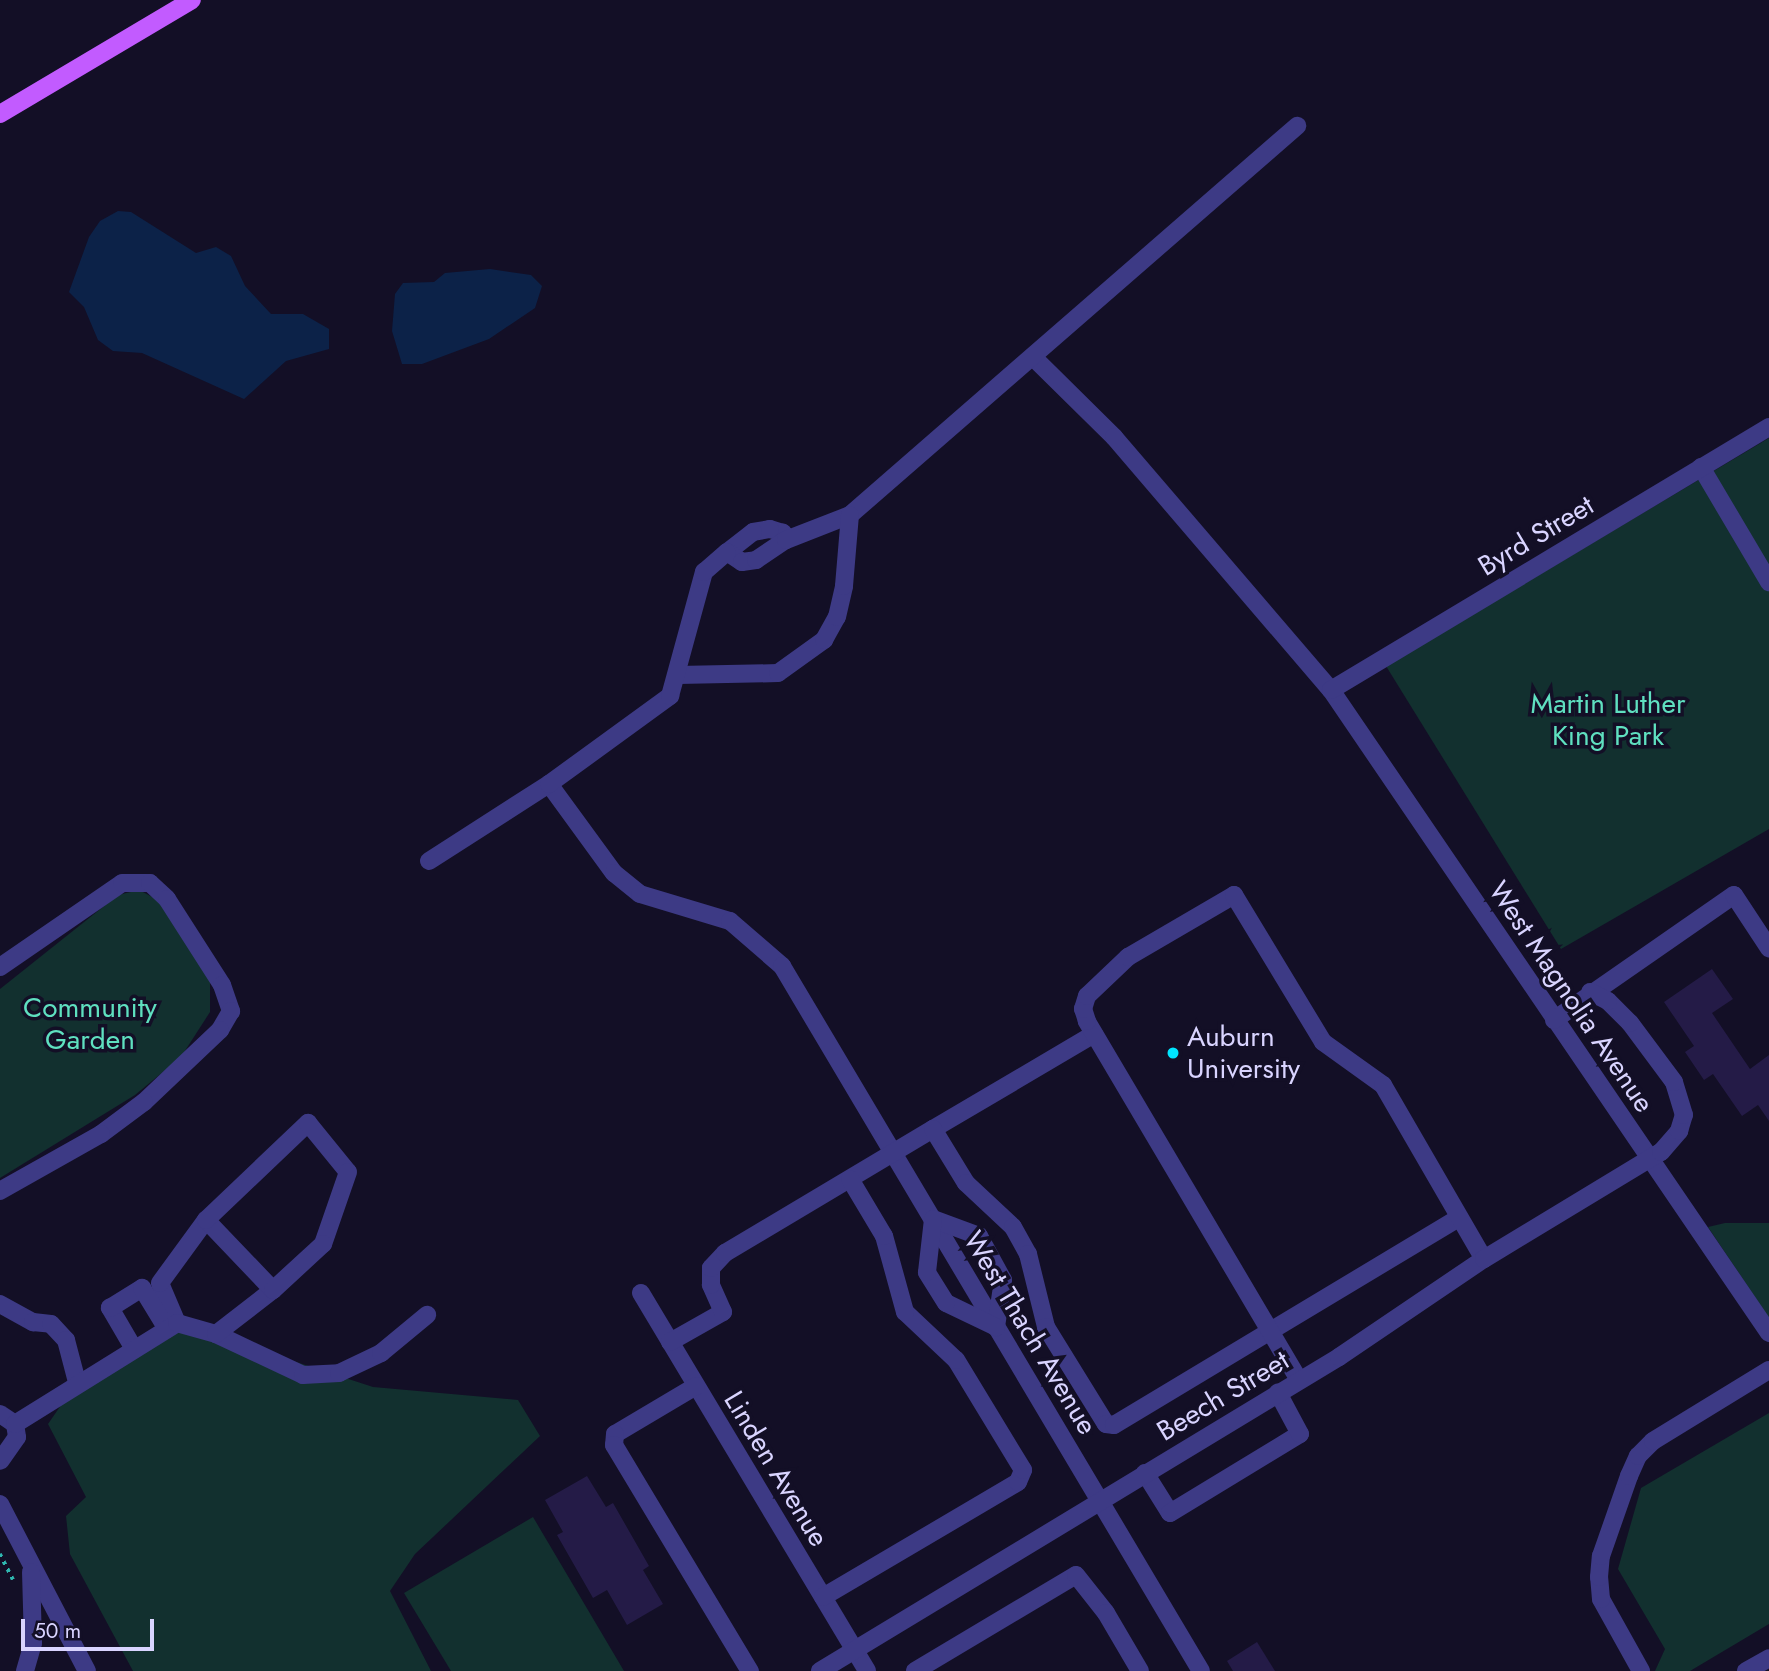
<!DOCTYPE html>
<html>
<head>
<meta charset="utf-8">
<style>
	body { margin:0 }
	#map { position:relative; width:1769px; height:1671px; overflow:hidden; background:#130f26; font-family:Jost,sans-serif }
	div>[style] { position:absolute }
	[style*='--x'] { left:calc(var(--x)*1px); top:calc(var(--y)*1px); width:calc(var(--w)*1px); rotate:calc(var(--a)*1deg) }
	.green>* { inset:0; background:#12302f }
	.water>* { inset:0; background:#0c2248 }
	.building>* { inset:0; background:#241b47 }
	.path>* { height:3.5px; margin-top:-1.75px; transform-origin:0; background:repeating-linear-gradient(90deg,#2fb8b0 0 3.5px,transparent 0 8.5px) }
	.minor>* { height:18px; margin:-9px; padding:0 9px; transform-origin:9px; border-radius:9px; background:#3d3a85 }
	.major>* { height:18px; margin:-9px; padding:0 9px; transform-origin:9px; border-radius:9px; background:#c25bff }
	.dots>* { width:19px; height:19px; translate:-50% -50%; box-sizing:border-box; border:4px solid #130f26; border-radius:50% }
	span { translate:-50% -50%; white-space:nowrap; text-align:center; line-height:1.15; -webkit-text-stroke:7px #130f26; paint-order:stroke }
	.street-label { font-size:28px; color:#d9d4ff }
	.park-label { font-size:28px; color:#5fe0c0 }
	.poi-label { font-size:28px; color:#d9d4ff }
	.left { translate:0 -50%; text-align:left }
	.scale { position:absolute; left:21px; top:1619px; width:133px; height:32px; box-sizing:border-box; border:4px solid #d9d4ff; border-top:0; padding-left:9px; font-size:21px; line-height:24px; white-space:nowrap; color:#d9d4ff; -webkit-text-stroke:5px #130f26; paint-order:stroke }
</style>
</head>
<body>
<div id="map">
	<div class="green">
		<i style="clip-path:polygon(1769px 438px,1769px 829px,1561px 949px,1386px 666px)"></i>
		<i style="clip-path:polygon(139px 890px,158px 900px,210px 971px,210px 1012px,181px 1057px,135px 1095px,0 1178px,0 989px,118px 895px)"></i>
		<i style="clip-path:polygon(1725px 1223px,1769px 1223px,1769px 1318px,1708px 1227px)"></i>
		<i style="clip-path:polygon(177px 1323px,373px 1387px,518px 1400px,540px 1436px,415px 1554px,390px 1591px,431px 1671px,133px 1671px,70px 1554px,66px 1516px,86px 1497px,48px 1424px,77px 1382px)"></i>
		<i style="clip-path:polygon(1769px 1413px,1769px 1624px,1690px 1671px,1655px 1671px,1665px 1649px,1618px 1569px,1641px 1488px)"></i>
		<i style="clip-path:polygon(533px 1517px,624px 1671px,451px 1671px,404px 1593px)"></i>
	</div>
	<div class="water">
		<i style="clip-path:polygon(118px 211px,131px 212px,196px 253px,216px 247px,231px 256px,245px 286px,271px 314px,303px 314px,329px 329px,329px 349px,286px 361px,244px 399px,142px 353px,113px 351px,98px 340px,84px 307px,69px 292px,89px 237px,100px 221px)"></i>
		<i style="clip-path:polygon(490px 269px,531px 275px,542px 286px,535px 308px,489px 339px,422px 364px,402px 364px,392px 331px,395px 294px,403px 283px,434px 282px,445px 273px)"></i>
	</div>
	<div class="building">
		<i style="clip-path:polygon(1712px 969px,1733px 999px,1712px 1013px,1750px 1069px,1769px 1055px,1769px 1121px,1758px 1105px,1742px 1116px,1713px 1074px,1704px 1080px,1685px 1052px,1694px 1046px,1664px 1002px)"></i>
		<i style="clip-path:polygon(587px 1476px,606px 1507px,613px 1503px,649px 1566px,643px 1570px,663px 1604px,627px 1625px,607px 1590px,593px 1598px,557px 1535px,563px 1532px,545px 1500px)"></i>
		<i style="clip-path:polygon(1257px 1642px,1275px 1671px,1233px 1671px,1227px 1661px)"></i>
	</div>
	<div class="path">
		<i style="--x:0;--y:1554;--w:29;--a:63"></i>
	</div>
	<div class="minor">
		<i style="--x:1033;--y:357;--w:114;--a:44.6"></i>
		<i style="--x:1114;--y:437;--w:333;--a:49.4"></i>
		<i style="--x:1331;--y:690;--w:778;--a:55.74"></i>
		<i style="--x:1701;--y:467;--w:134;--a:59.4"></i>
		<i style="--x:786;--y:540;--w:8;--a:-113"></i>
		<i style="--x:783;--y:533;--w:14;--a:-163"></i>
		<i style="--x:770;--y:529;--w:17;--a:170"></i>
		<i style="--x:753;--y:532;--w:33;--a:142"></i>
		<i style="--x:727;--y:552;--w:18;--a:34"></i>
		<i style="--x:742;--y:562;--w:14;--a:-8"></i>
		<i style="--x:756;--y:560;--w:36;--a:-34"></i>
		<i style="--x:786;--y:540;--w:69;--a:-21.3"></i>
		<i style="--x:850;--y:515;--w:593;--a:-41.03"></i>
		<i style="--x:678;--y:675;--w:100;--a:-1.1"></i>
		<i style="--x:778;--y:673;--w:57;--a:-35.7"></i>
		<i style="--x:824;--y:640;--w:26;--a:-61"></i>
		<i style="--x:837;--y:617;--w:32;--a:-77"></i>
		<i style="--x:844;--y:586;--w:71;--a:-85.2"></i>
		<i style="--x:1331;--y:690;--w:511;--a:-30.98"></i>
		<i style="--x:549;--y:784;--w:110;--a:53.9"></i>
		<i style="--x:614;--y:873;--w:33;--a:39"></i>
		<i style="--x:640;--y:894;--w:94;--a:16.7"></i>
		<i style="--x:730;--y:921;--w:69;--a:40.9"></i>
		<i style="--x:782;--y:966;--w:820;--a:59.28"></i>
		<i style="--x:429;--y:861;--w:143;--a:-32.7"></i>
		<i style="--x:549;--y:784;--w:150;--a:-36"></i>
		<i style="--x:670;--y:696;--w:129;--a:-74.7"></i>
		<i style="--x:704;--y:572;--w:30;--a:-41"></i>
		<i style="--x:0;--y:967;--w:148;--a:-34.5"></i>
		<i style="--x:122;--y:883;--w:28;--a:0"></i>
		<i style="--x:150;--y:883;--w:23;--a:43"></i>
		<i style="--x:167;--y:899;--w:102;--a:57.4"></i>
		<i style="--x:222;--y:985;--w:28;--a:71"></i>
		<i style="--x:231;--y:1011;--w:22;--a:120"></i>
		<i style="--x:220;--y:1030;--w:105;--a:136.5"></i>
		<i style="--x:144;--y:1102;--w:54;--a:143.3"></i>
		<i style="--x:101;--y:1134;--w:116;--a:150.6"></i>
		<i style="--x:1554;--y:1020;--w:219;--a:-34.8"></i>
		<i style="--x:1734;--y:895;--w:64;--a:56.6"></i>
		<i style="--x:933;--y:1129;--w:187;--a:-30.5"></i>
		<i style="--x:933;--y:1219;--w:49;--a:20.3"></i>
		<i style="--x:979;--y:1236;--w:50;--a:61.4"></i>
		<i style="--x:1003;--y:1280;--w:48;--a:98.5"></i>
		<i style="--x:996;--y:1327;--w:55;--a:-154.4"></i>
		<i style="--x:946;--y:1303;--w:36;--a:-122"></i>
		<i style="--x:927;--y:1272;--w:53;--a:-83.5"></i>
		<i style="--x:641;--y:1293;--w:440;--a:59.1"></i>
		<i style="--x:0;--y:1304;--w:38;--a:29"></i>
		<i style="--x:33;--y:1322;--w:18;--a:6"></i>
		<i style="--x:51;--y:1324;--w:22;--a:47"></i>
		<i style="--x:66;--y:1340;--w:43;--a:75.3"></i>
		<i style="--x:177;--y:1323;--w:43;--a:-113"></i>
		<i style="--x:160;--y:1283;--w:78;--a:-53.9"></i>
		<i style="--x:216;--y:1334;--w:96;--a:25.2"></i>
		<i style="--x:303;--y:1375;--w:36;--a:-3"></i>
		<i style="--x:339;--y:1373;--w:47;--a:-25.5"></i>
		<i style="--x:381;--y:1353;--w:60;--a:-39.6"></i>
		<i style="--x:670;--y:1342;--w:61;--a:-29.5"></i>
		<i style="--x:723;--y:1312;--w:30;--a:-114"></i>
		<i style="--x:711;--y:1285;--w:17;--a:-90"></i>
		<i style="--x:711;--y:1268;--w:21;--a:-47"></i>
		<i style="--x:725;--y:1253;--w:242;--a:-30.8"></i>
		<i style="--x:933;--y:1129;--w:63;--a:58.6"></i>
		<i style="--x:966;--y:1183;--w:64;--a:43.1"></i>
		<i style="--x:1013;--y:1227;--w:31;--a:61"></i>
		<i style="--x:1028;--y:1254;--w:75;--a:76.1"></i>
		<i style="--x:1046;--y:1327;--w:114;--a:58.3"></i>
		<i style="--x:1106;--y:1424;--w:8;--a:7"></i>
		<i style="--x:1114;--y:1425;--w:401;--a:-31"></i>
		<i style="--x:134;--y:1349;--w:48;--a:-120.3"></i>
		<i style="--x:110;--y:1308;--w:38;--a:-32"></i>
		<i style="--x:142;--y:1288;--w:48;--a:58.6"></i>
		<i style="--x:1299;--y:1380;--w:417;--a:-120.6"></i>
		<i style="--x:1087;--y:1021;--w:13;--a:-108"></i>
		<i style="--x:1083;--y:1009;--w:14;--a:-73"></i>
		<i style="--x:1087;--y:996;--w:57;--a:-43.6"></i>
		<i style="--x:1128;--y:957;--w:123;--a:-30.3"></i>
		<i style="--x:1234;--y:895;--w:172;--a:58.8"></i>
		<i style="--x:1323;--y:1042;--w:74;--a:35.6"></i>
		<i style="--x:1383;--y:1085;--w:201;--a:59.9"></i>
		<i style="--x:696;--y:1386;--w:94;--a:149.3"></i>
		<i style="--x:615;--y:1434;--w:11;--a:95"></i>
		<i style="--x:614;--y:1445;--w:264;--a:59"></i>
		<i style="--x:0;--y:1414;--w:18;--a:34"></i>
		<i style="--x:15;--y:1424;--w:13;--a:81"></i>
		<i style="--x:17;--y:1437;--w:29;--a:125"></i>
		<i style="--x:15;--y:1424;--w:191;--a:-31.9"></i>
		<i style="--x:177;--y:1323;--w:41;--a:15.8"></i>
		<i style="--x:216;--y:1334;--w:72;--a:-37.7"></i>
		<i style="--x:273;--y:1290;--w:97;--a:-133.7"></i>
		<i style="--x:206;--y:1220;--w:141;--a:-43.6"></i>
		<i style="--x:308;--y:1123;--w:63;--a:50.8"></i>
		<i style="--x:348;--y:1172;--w:76;--a:109.1"></i>
		<i style="--x:323;--y:1244;--w:68;--a:137.4"></i>
		<i style="--x:1145;--y:1473;--w:47;--a:58"></i>
		<i style="--x:1170;--y:1513;--w:152;--a:-31.3"></i>
		<i style="--x:1300;--y:1434;--w:47;--a:-118.2"></i>
		<i style="--x:0;--y:1504;--w:188;--a:62.5"></i>
		<i style="--x:823;--y:1597;--w:226;--a:-30.5"></i>
		<i style="--x:1018;--y:1482;--w:13;--a:-67"></i>
		<i style="--x:1023;--y:1470;--w:129;--a:-121.3"></i>
		<i style="--x:956;--y:1360;--w:70;--a:-136.7"></i>
		<i style="--x:905;--y:1312;--w:79;--a:-105.4"></i>
		<i style="--x:884;--y:1236;--w:66;--a:-120.8"></i>
		<i style="--x:25;--y:1671;--w:29;--a:-74"></i>
		<i style="--x:33;--y:1643;--w:71;--a:-91.6"></i>
		<i style="--x:820;--y:1671;--w:607;--a:-31.17"></i>
		<i style="--x:1339;--y:1357;--w:175;--a:-34.1"></i>
		<i style="--x:1484;--y:1259;--w:207;--a:-31.2"></i>
		<i style="--x:1661;--y:1152;--w:28;--a:-49"></i>
		<i style="--x:1679;--y:1131;--w:17;--a:-73"></i>
		<i style="--x:1684;--y:1115;--w:34;--a:-107"></i>
		<i style="--x:1674;--y:1082;--w:74;--a:-126.7"></i>
		<i style="--x:1630;--y:1023;--w:31;--a:-135"></i>
		<i style="--x:1608;--y:1001;--w:20;--a:-153"></i>
		<i style="--x:915;--y:1671;--w:187;--a:-30.8"></i>
		<i style="--x:1076;--y:1575;--w:48;--a:51.7"></i>
		<i style="--x:1106;--y:1613;--w:67;--a:59.6"></i>
		<i style="--x:1641;--y:1671;--w:82;--a:-119.1"></i>
		<i style="--x:1601;--y:1599;--w:22;--a:-95"></i>
		<i style="--x:1599;--y:1577;--w:21;--a:-85"></i>
		<i style="--x:1601;--y:1556;--w:85;--a:-70.7"></i>
		<i style="--x:1629;--y:1476;--w:22;--a:-66"></i>
		<i style="--x:1638;--y:1456;--w:21;--a:-45"></i>
		<i style="--x:1653;--y:1441;--w:136;--a:-31.5"></i>
		<i style="--x:1746;--y:1671;--w:26;--a:-29"></i>
	</div>
	<div class="major">
		<i style="--x:0;--y:114;--w:223;--a:-30.7"></i>
	</div>
	<div class="dots">
		<i style="left:1173px;top:1053px;background:#00e5ff"></i>
	</div>
	<div class="street-label">
		<span style="left:1536px;top:536px;rotate:-31deg">Byrd Street</span>
		<span style="left:1571px;top:997px;rotate:56deg">West Magnolia Avenue</span>
		<span style="left:1030px;top:1333px;rotate:59deg">West Thach Avenue</span>
		<span style="left:1223px;top:1396px;rotate:-31deg">Beech Street</span>
		<span style="left:776px;top:1469px;rotate:59deg">Linden Avenue</span>
	</div>
	<div class="park-label">
		<span style="left:1608px;top:720px">Martin Luther<br>King Park</span>
		<span style="left:90px;top:1024px">Community<br>Garden</span>
	</div>
	<div class="poi-label">
		<span class="left" style="left:1187px;top:1053px">Auburn<br>University</span>
	</div>
	<div class="scale">50 m</div>
</div>
</body>
</html>
